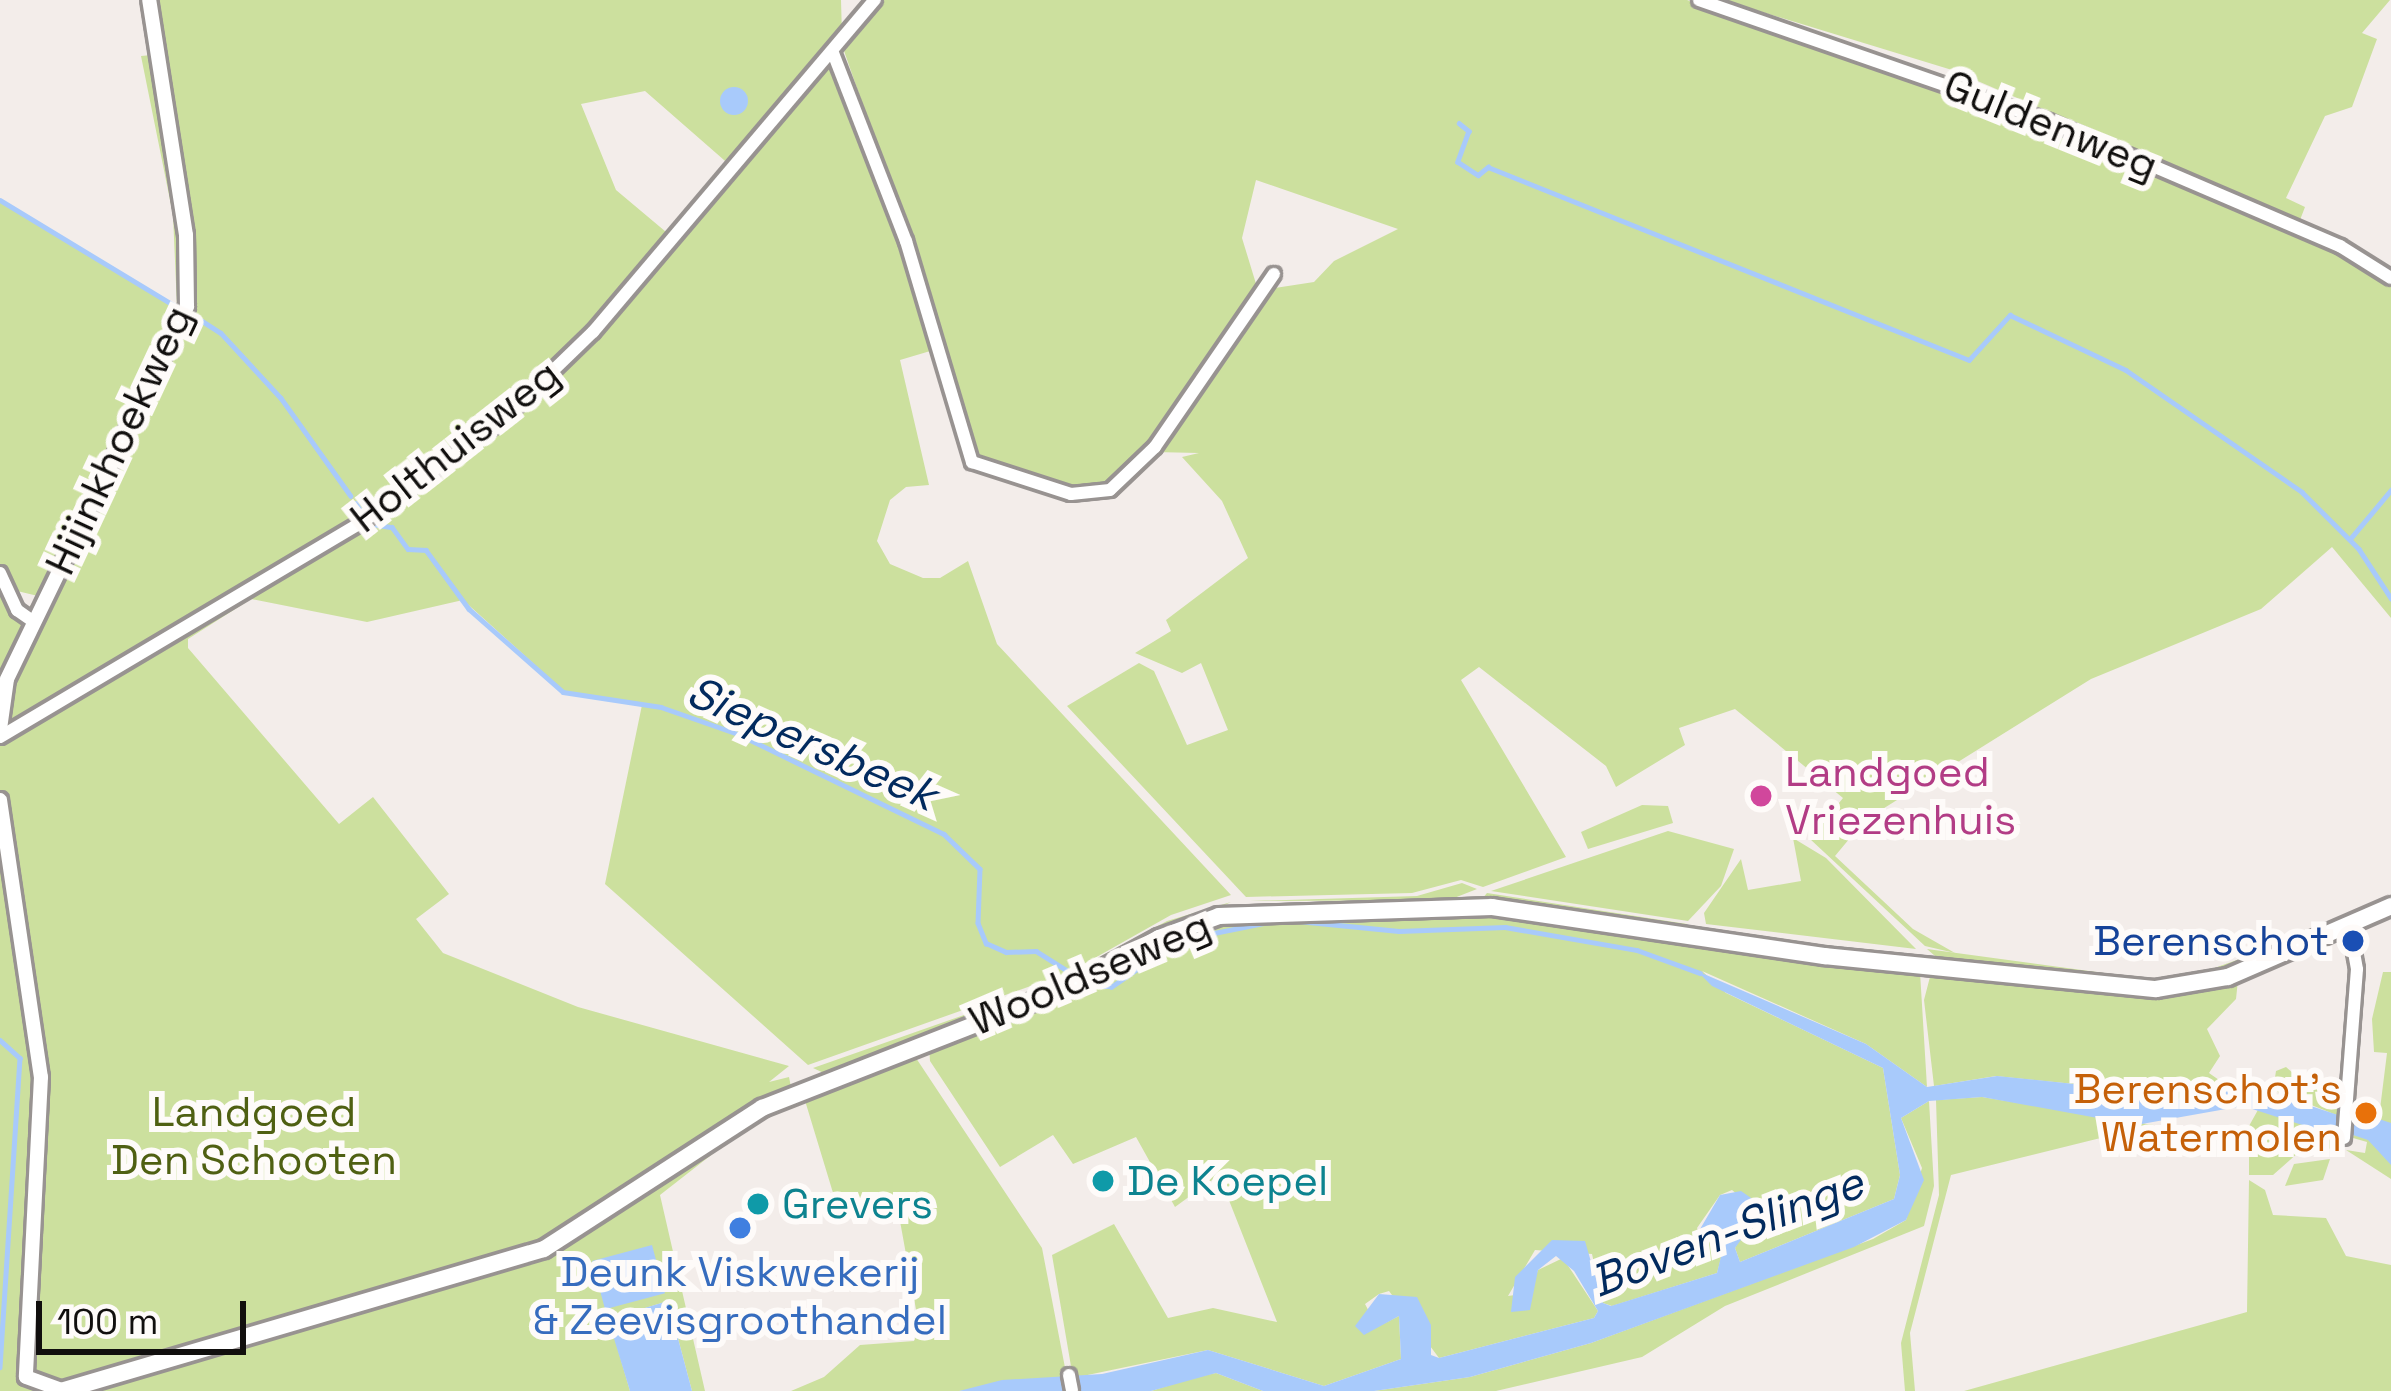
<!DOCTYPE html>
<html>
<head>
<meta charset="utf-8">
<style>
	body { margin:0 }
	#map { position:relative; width:2391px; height:1391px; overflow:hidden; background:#f3edea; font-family:"Space Grotesk",sans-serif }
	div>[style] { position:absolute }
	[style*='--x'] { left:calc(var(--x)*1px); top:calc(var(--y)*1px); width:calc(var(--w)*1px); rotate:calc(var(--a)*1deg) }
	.green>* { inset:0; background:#cce09e }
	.water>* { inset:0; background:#a8cafb; transform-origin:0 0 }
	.round { border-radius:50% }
	.stream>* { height:4.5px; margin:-2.25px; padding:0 2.25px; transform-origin:2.25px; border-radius:2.25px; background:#a8cafb }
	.roads { filter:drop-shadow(3px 0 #989391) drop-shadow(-3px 0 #989391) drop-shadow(0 3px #989391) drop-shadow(0 -3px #989391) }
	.minor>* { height:12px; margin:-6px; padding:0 6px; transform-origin:6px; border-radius:6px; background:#fff }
	.tertiary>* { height:14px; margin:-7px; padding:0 7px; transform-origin:7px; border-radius:7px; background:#fff }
	.secondary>* { height:16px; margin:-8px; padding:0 8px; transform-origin:8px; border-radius:8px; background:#fff }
	.dots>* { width:33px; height:33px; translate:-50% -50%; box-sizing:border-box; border:6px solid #fefbf9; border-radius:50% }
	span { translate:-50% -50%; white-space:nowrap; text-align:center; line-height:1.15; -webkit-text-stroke:12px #fefbf9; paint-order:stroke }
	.street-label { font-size:42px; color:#110f0e }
	.hotel-label { font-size:42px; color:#b23c85 }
	.left { translate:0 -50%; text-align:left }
	.transit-label { font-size:42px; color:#164399 }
	.right { translate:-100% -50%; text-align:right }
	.food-label { font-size:42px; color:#c56008 }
	.park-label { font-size:42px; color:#4f6012 }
	.culture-label { font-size:42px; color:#0d838f }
	.shop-label { font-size:42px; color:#366cbe }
	.water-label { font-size:45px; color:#022a5e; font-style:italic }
	.scale { position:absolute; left:36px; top:1301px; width:210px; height:54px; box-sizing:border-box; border:6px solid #110f0e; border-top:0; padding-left:15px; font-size:36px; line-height:42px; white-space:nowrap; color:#110f0e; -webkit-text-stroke:9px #fefbf9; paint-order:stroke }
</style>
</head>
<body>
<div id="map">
	<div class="green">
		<i style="clip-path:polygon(154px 0,841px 0,842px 35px,732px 167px,645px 91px,581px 104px,616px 190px,672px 237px,572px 350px,500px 415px,367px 514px,159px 642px,166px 650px,370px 522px,504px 424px,595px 335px,830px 64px,937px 349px,900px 360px,929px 485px,906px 487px,890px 500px,877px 541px,890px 564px,923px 578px,940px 578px,968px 561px,997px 644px,1231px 895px,1171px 915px,1070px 972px,808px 1065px,605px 884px,642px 705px,564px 691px,463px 600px,367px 622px,251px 599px,188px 639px,188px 648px,339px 824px,373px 797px,449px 894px,416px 919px,443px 953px,578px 1007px,789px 1066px,769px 1082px,789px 1077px,792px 1092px,660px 1195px,705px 1391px,692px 1391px,668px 1301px,609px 1319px,630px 1391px,0 1391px,0 583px,18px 621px,38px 596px,13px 590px,0 568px,0 200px,177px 307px,173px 215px,141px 56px,152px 55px,181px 245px,181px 313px,75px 550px,184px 331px,194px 291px)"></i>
		<i style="clip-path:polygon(880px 0,1687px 0,2047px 124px,2351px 257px,2391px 283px,2391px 618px,2332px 547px,2261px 609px,2091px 679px,1865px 820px,1835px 856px,1913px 929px,1955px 953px,1925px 946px,1810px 839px,1843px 798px,1735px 709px,1679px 728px,1685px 745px,1616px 787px,1606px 766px,1479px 667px,1461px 680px,1566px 857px,1483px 887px,1461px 880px,1412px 893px,1246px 897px,1067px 706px,1139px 663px,1154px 671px,1187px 745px,1228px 730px,1201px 663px,1182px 673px,1135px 653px,1171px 631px,1166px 620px,1248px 558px,1222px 501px,1182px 457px,1199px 453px,1154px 452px,1269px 289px,1314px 282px,1334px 261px,1398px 229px,1256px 180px,1242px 238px,1257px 287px,1136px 463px,1104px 487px,1077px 491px,971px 457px,928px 292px,843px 48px)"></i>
		<i style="clip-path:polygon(1723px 0,2390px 0,2362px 33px,2377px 39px,2352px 107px,2325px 116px,2286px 198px,2305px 207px,2300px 220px,1952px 70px)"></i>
		<i style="clip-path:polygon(1642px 805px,1668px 806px,1673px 823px,1588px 849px,1581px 832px)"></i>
		<i style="clip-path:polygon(1668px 831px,1734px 849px,1721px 886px,1688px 921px,1491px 891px)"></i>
		<i style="clip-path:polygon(1793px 838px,1826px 858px,1916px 949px,1706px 924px,1704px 913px,1741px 859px,1748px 890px,1801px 881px)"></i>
		<i style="clip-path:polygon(1462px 883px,1477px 889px,1449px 900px,1250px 901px,1417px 896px)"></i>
		<i style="clip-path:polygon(1487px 893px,1687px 924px,1686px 930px,1481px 900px)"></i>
		<i style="clip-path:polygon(1231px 902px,1063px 985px,826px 1074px,813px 1068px,1041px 988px,1167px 921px)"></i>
		<i style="clip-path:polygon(1466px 911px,1920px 972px,1927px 1087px,1866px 1044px,1702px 971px,1726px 993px,1883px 1068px,1900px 1175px,1894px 1199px,1740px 1262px,1735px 1248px,1754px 1208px,1732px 1190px,1720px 1195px,1697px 1228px,1703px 1243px,1727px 1236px,1717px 1273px,1612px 1306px,1603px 1303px,1592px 1254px,1535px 1250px,1508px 1296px,1530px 1293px,1538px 1270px,1563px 1258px,1598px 1311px,1594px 1318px,1439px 1358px,1389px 1291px,1379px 1294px,1365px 1304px,1377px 1327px,1399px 1316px,1401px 1359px,1324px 1386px,1208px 1350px,1073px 1378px,1052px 1255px,1114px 1224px,1168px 1318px,1213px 1308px,1277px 1322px,1219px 1175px,1175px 1207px,1136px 1137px,1073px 1164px,1053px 1135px,1000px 1167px,930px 1061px,929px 1047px,1205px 925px)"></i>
		<i style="clip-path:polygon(2307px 935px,2234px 967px,2156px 982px,1942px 962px,1927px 949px,2148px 979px,2206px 971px)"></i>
		<i style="clip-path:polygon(2383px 972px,2391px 972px,2391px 1179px,2346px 1150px,2365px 1153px,2367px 1142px,2353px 1138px,2356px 1126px,2373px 1132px,2379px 1117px,2387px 1053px,2374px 1052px,2372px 1019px)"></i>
		<i style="clip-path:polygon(1931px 973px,2153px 995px,2238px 980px,2236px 999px,2207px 1029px,2220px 1056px,2209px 1073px,2229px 1087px,2156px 1104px,2084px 1085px,1996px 1076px,1934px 1086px,1924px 1000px)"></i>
		<i style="clip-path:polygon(914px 1055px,1042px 1248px,1067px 1378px,959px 1391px,791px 1391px,824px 1377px,860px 1345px,914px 1341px,919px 1326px,896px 1199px,884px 1193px,837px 1206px,803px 1094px)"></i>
		<i style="clip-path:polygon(2286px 1067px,2303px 1082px,2341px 1095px,2339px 1116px,2273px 1090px,2276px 1071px)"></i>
		<i style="clip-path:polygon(1982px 1097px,2153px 1125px,1951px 1175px,1910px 1333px,1915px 1391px,1905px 1391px,1901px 1343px,1939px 1195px,1936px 1100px)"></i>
		<i style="clip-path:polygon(1929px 1101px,1934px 1186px,1924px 1226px,1725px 1306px,1642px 1357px,1496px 1391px,1374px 1391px,1470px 1377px,1591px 1343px,1873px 1239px,1906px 1220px,1922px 1168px,1901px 1118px)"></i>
		<i style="clip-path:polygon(2259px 1108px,2339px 1137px,2336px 1148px,2299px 1152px,2273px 1175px,2249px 1175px,2249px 1126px)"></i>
		<i style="clip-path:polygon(2330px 1159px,2323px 1180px,2285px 1186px,2294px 1164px)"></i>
		<i style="clip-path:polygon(2249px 1180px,2265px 1190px,2273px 1215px,2326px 1218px,2346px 1256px,2391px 1265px,2391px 1391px,1964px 1391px,2247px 1312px)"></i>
		<i style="clip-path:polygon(1216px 1373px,1263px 1391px,1151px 1391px,1196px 1377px)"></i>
	</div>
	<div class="water">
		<i class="round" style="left:720px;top:87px;width:28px;height:28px"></i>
		<i style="clip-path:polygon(1697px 971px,1866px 1044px,1927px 1087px,1997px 1076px,2084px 1085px,2156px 1104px,2250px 1086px,2344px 1117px,2340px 1137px,2243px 1106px,2136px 1125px,1982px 1097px,1929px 1101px,1901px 1118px,1924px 1180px,1906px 1220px,1854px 1247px,1591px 1343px,1470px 1377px,1374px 1391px,1263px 1391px,1216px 1373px,1151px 1391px,959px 1391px,1002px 1380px,1102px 1374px,1208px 1350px,1324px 1386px,1401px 1359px,1399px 1316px,1364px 1335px,1355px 1326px,1379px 1294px,1417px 1297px,1431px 1325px,1431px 1355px,1439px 1358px,1594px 1318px,1598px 1311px,1574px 1271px,1556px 1256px,1538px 1270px,1530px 1310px,1511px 1312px,1515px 1277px,1552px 1240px,1585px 1241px,1603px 1303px,1611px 1306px,1717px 1273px,1726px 1236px,1703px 1243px,1696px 1236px,1720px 1195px,1741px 1191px,1754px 1200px,1749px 1229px,1735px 1248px,1740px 1262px,1894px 1199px,1900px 1175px,1883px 1068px,1712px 986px)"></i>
		<i style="clip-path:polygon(2373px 1117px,2391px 1123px,2391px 1165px,2368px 1140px,2350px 1134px,2353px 1121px,2370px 1125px)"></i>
		<i style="left:652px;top:1245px;width:50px;height:62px;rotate:75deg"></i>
		<i style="clip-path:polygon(668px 1301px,692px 1391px,630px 1391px,608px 1319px)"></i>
	</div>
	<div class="stream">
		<i style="--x:1459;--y:123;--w:13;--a:39"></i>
		<i style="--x:1469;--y:131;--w:33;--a:110"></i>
		<i style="--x:1458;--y:162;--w:24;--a:33"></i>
		<i style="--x:1478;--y:175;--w:13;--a:-39"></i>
		<i style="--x:1488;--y:167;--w:518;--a:21.86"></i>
		<i style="--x:1969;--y:360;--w:61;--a:-47.7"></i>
		<i style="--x:2010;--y:315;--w:128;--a:25.4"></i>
		<i style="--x:2126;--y:370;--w:214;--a:34.7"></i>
		<i style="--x:2302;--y:492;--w:81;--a:45"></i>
		<i style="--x:2359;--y:549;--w:59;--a:56.9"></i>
		<i style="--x:0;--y:200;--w:208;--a:31.2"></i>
		<i style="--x:193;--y:315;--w:33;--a:33"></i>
		<i style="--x:221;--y:333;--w:88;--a:47.3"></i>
		<i style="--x:281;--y:398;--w:120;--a:54.5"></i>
		<i style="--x:356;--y:503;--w:13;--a:58"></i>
		<i style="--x:372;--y:524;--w:20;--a:9"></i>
		<i style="--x:392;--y:527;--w:27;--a:54"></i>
		<i style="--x:408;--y:549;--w:18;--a:3"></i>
		<i style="--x:426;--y:550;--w:73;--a:53.9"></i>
		<i style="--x:469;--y:609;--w:125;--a:41.4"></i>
		<i style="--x:563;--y:692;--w:99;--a:8.7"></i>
		<i style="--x:661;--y:707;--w:82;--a:19.3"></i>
		<i style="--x:738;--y:734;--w:229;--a:25.9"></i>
		<i style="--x:944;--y:834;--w:50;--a:44.2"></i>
		<i style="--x:980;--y:869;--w:54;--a:92.1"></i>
		<i style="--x:978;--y:923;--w:22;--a:68"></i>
		<i style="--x:986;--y:943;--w:22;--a:24"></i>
		<i style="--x:1006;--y:952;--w:30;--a:-2"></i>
		<i style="--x:1036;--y:951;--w:36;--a:32"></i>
		<i style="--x:2350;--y:539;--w:64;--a:-50.1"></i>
		<i style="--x:1298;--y:921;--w:101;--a:5.7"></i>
		<i style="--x:1399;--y:931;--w:106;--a:-2.2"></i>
		<i style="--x:1505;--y:927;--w:134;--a:9.9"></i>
		<i style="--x:1637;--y:950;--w:67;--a:20.1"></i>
		<i style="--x:1094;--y:987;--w:17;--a:0"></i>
		<i style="--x:1111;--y:987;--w:83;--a:-34.7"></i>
		<i style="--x:1179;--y:940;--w:92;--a:-11.3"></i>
		<i style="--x:0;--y:1040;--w:27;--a:42"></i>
		<i style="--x:20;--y:1058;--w:310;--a:93.7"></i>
	</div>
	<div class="roads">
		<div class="minor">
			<i style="--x:1699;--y:0;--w:369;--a:19.1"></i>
			<i style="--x:2048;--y:121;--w:318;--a:23.2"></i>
			<i style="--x:2340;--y:246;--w:60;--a:32.1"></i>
			<i style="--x:833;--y:53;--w:202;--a:68.8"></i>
			<i style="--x:906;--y:241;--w:231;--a:73.4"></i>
			<i style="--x:972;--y:462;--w:104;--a:17.9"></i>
			<i style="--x:1071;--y:494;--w:39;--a:-6"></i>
			<i style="--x:1110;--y:490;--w:62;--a:-43.7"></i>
			<i style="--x:1155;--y:447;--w:210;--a:-55.5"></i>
			<i style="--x:0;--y:573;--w:41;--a:65.3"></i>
			<i style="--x:17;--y:610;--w:21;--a:35"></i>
			<i style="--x:0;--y:737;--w:427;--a:-30.7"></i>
			<i style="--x:367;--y:519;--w:166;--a:-36.2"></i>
			<i style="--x:501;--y:421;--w:128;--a:-44.1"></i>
			<i style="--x:593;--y:332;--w:436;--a:-49.7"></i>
			<i style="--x:2344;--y:1138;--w:169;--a:-85.6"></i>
			<i style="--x:2357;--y:969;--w:45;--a:-100.3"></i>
			<i style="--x:1069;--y:1375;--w:16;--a:79"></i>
		</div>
		<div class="tertiary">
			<i style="--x:0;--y:729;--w:50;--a:-82"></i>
			<i style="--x:7;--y:679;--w:414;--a:-64.2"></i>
			<i style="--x:187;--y:306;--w:71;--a:-90.8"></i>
			<i style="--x:186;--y:235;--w:238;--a:-98.9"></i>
			<i style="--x:0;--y:800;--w:280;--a:81.6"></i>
			<i style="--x:41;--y:1077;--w:300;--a:92.9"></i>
			<i style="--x:26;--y:1377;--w:38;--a:20"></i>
		</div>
		<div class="secondary">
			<i style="--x:61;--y:1391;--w:503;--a:-16.38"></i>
			<i style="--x:544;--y:1249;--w:260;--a:-32.9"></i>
			<i style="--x:762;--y:1108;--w:326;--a:-21.4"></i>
			<i style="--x:1066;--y:989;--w:106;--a:-28.7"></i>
			<i style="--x:1159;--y:938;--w:64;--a:-20.1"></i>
			<i style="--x:1219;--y:916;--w:273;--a:-1.9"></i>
			<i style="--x:1492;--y:907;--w:336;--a:8.4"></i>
			<i style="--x:1824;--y:956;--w:334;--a:5.7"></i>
			<i style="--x:2156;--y:989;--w:73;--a:-9.5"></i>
			<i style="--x:2228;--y:977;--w:178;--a:-23.5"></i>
		</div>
	</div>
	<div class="dots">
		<i style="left:1761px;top:796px;background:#d1479c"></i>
		<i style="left:2353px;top:941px;background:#1a4fb4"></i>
		<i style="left:2366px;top:1113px;background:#e8710a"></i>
		<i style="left:1103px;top:1181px;background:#0f9aa8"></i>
		<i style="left:758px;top:1204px;background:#0f9aa8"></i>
		<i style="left:740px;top:1228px;background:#3f7fe0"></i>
	</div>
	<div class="street-label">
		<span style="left:2051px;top:125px;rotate:22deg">Guldenweg</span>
		<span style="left:119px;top:440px;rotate:-65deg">Hijinkhoekweg</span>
		<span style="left:455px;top:446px;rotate:-38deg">Holthuisweg</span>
		<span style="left:1090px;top:973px;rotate:-23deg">Wooldseweg</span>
	</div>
	<div class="hotel-label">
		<span class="left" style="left:1785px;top:796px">Landgoed<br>Vriezenhuis</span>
	</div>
	<div class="transit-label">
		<span class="right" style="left:2329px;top:941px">Berenschot</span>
	</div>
	<div class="food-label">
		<span class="right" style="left:2342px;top:1113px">Berenschot's<br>Watermolen</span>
	</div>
	<div class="park-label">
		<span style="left:254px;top:1136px">Landgoed<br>Den Schooten</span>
	</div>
	<div class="culture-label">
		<span class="left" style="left:1127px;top:1181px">De Koepel</span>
		<span class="left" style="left:782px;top:1204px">Grevers</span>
	</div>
	<div class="shop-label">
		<span style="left:740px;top:1296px">Deunk Viskwekerij<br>&amp; Zeevisgroothandel</span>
	</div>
	<div class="water-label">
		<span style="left:812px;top:743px;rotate:24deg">Siepersbeek</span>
		<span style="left:1727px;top:1232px;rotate:-21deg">Boven-Slinge</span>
	</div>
	<div class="scale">100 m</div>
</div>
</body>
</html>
